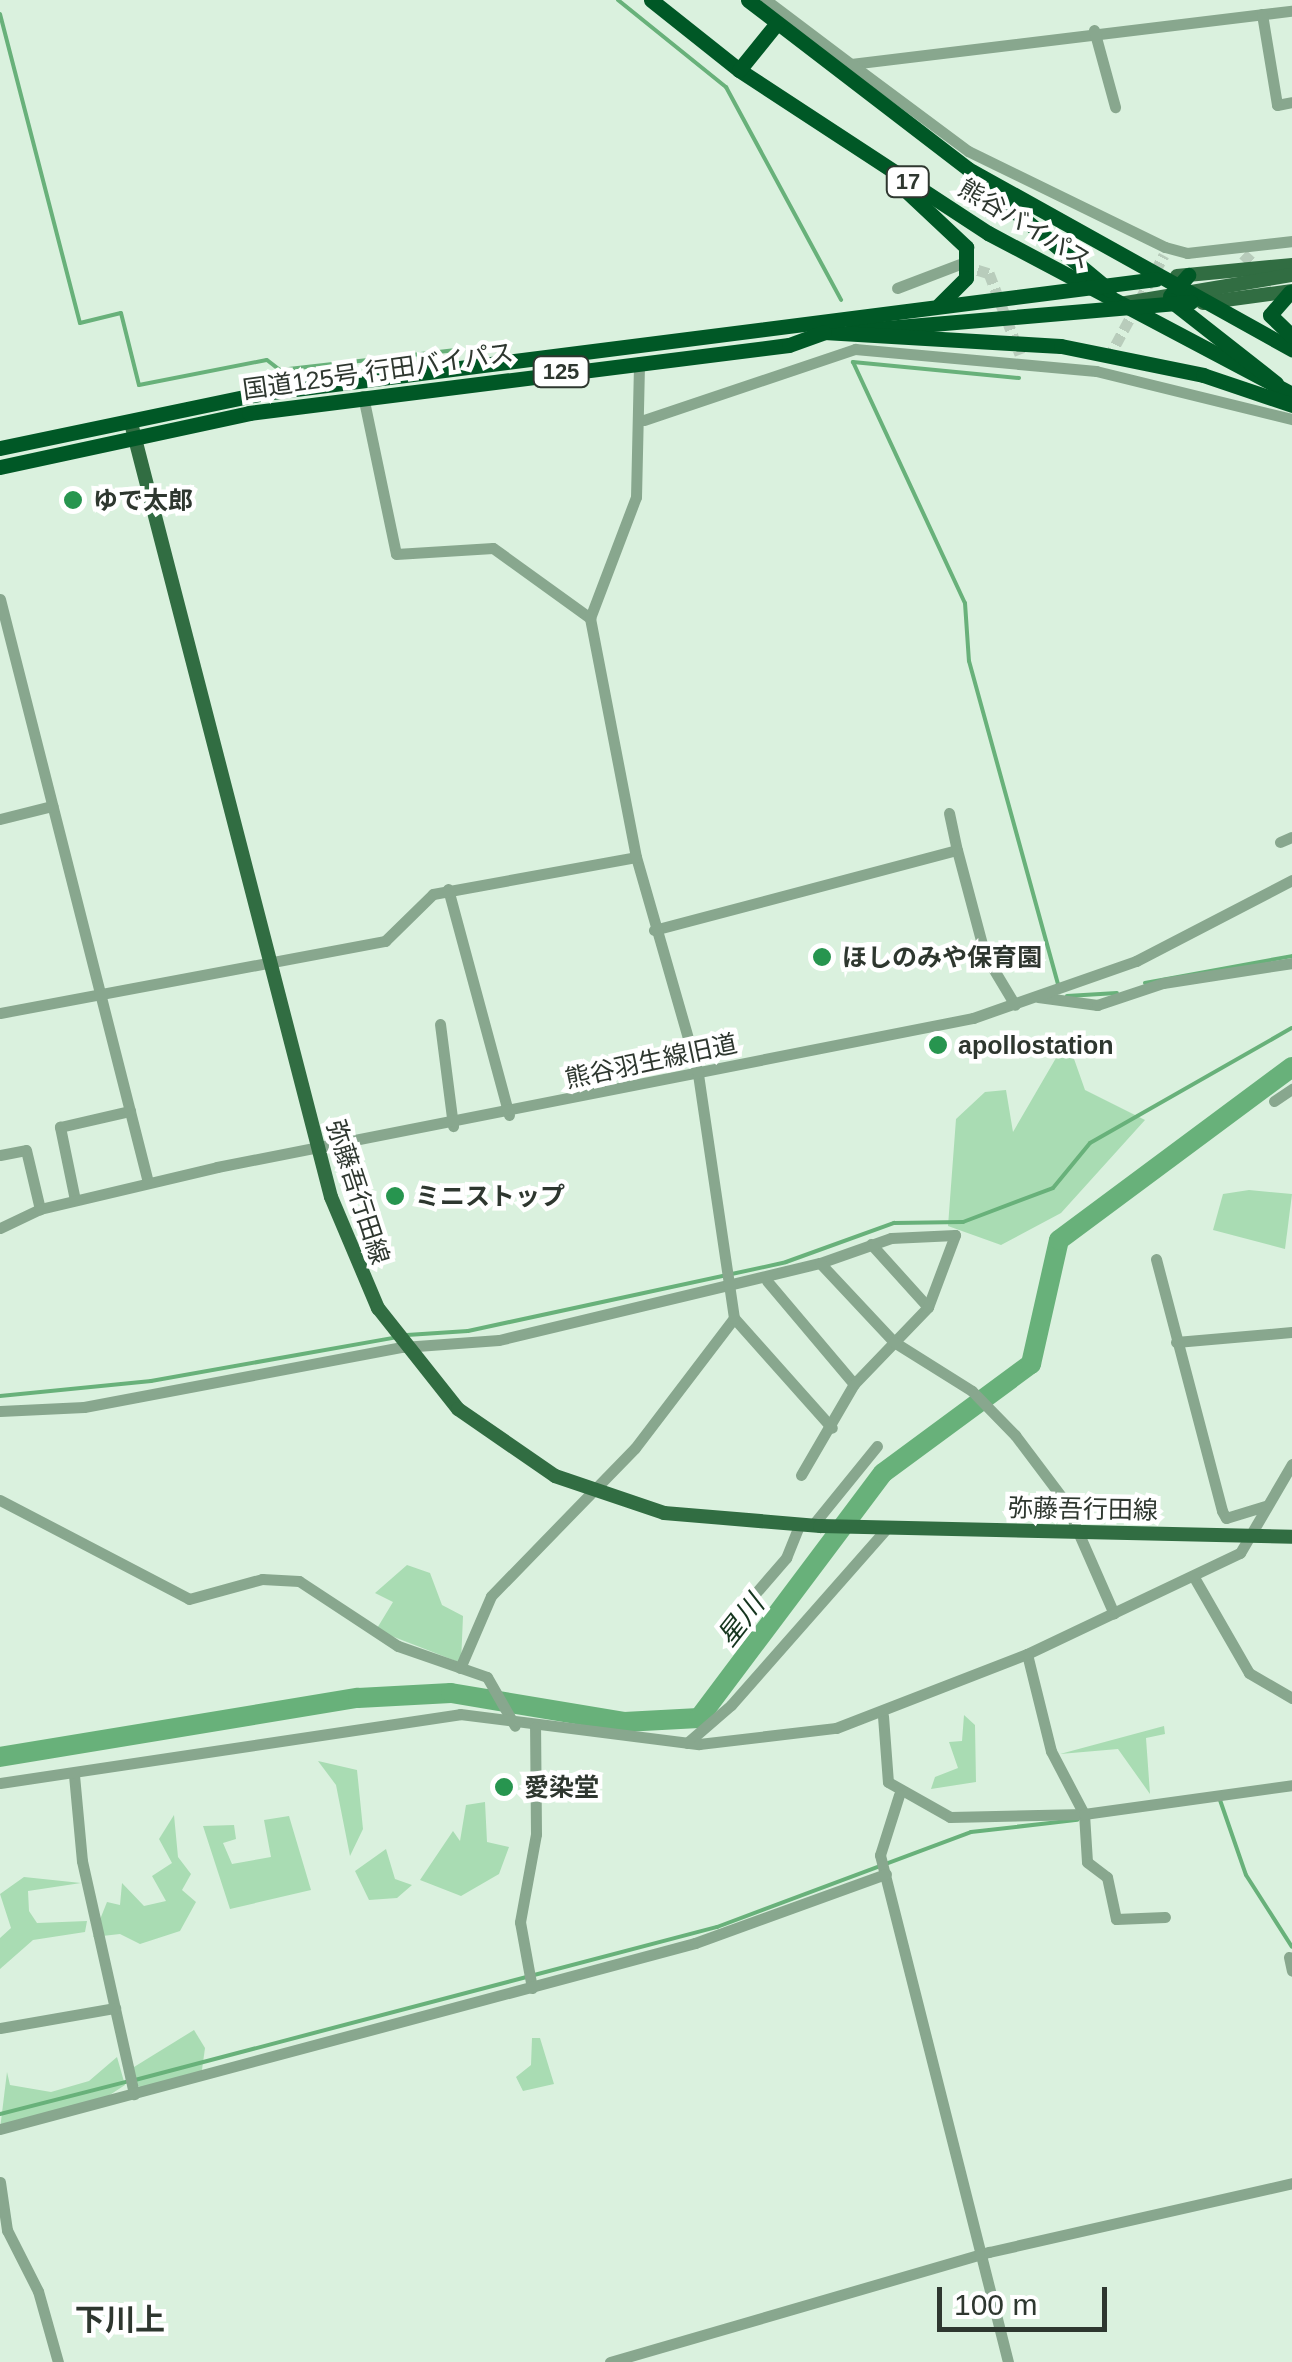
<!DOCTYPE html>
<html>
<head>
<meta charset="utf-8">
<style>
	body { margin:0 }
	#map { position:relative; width:1292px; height:2362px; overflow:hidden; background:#daf1de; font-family:Helvetica,"Noto Sans JP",sans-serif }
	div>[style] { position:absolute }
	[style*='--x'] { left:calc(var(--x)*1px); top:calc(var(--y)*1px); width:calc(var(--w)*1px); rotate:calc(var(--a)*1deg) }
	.green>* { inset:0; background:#a9dcb3 }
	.stream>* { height:4px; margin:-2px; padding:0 2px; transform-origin:2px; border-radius:2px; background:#68b17a }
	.river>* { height:20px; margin:-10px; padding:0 10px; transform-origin:10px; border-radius:10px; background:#68b17a }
	.minor-tunnel>* { height:11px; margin-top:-5.5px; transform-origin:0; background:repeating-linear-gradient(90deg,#b8ccbb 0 11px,transparent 0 16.5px) }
	.minor>* { height:11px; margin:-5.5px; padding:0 5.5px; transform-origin:5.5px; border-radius:5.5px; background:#88a78e }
	.major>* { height:14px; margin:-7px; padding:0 7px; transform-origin:7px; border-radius:7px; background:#316d42 }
	.highway>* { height:15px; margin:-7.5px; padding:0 7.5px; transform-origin:7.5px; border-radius:7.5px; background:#005826 }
	.dots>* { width:28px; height:28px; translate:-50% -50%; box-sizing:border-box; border:5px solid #fff; border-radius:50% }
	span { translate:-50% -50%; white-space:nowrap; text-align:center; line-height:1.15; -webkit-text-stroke:9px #fff; paint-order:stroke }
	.shield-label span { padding:2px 8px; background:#fff; border:2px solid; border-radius:8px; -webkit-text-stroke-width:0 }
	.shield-label { font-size:22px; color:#2e372f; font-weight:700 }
	.street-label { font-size:25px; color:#2e372f }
	.poi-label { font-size:25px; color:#2e372f; font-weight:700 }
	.left { translate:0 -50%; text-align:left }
	.water-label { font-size:28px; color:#15351e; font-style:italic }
	.quarter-label { font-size:30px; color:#2e372f; font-weight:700 }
	.scale { position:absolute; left:937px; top:2287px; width:170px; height:45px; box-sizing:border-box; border:5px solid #2e372f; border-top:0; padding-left:12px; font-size:30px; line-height:35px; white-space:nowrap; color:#2e372f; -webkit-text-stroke:8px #fff; paint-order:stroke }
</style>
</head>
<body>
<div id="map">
	<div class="green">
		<i style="clip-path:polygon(1067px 1039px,1085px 1090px,1145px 1120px,1061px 1213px,1001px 1245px,948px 1226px,956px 1119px,985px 1092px,1006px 1090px,1013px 1132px)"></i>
		<i style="clip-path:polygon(1249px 1190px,1292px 1194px,1285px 1249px,1213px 1230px,1223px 1194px)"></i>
		<i style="clip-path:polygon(407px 1565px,430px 1573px,442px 1605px,463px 1616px,461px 1663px,376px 1630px,393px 1602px,375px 1593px)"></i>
		<i style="clip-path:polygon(964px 1715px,975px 1725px,976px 1782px,931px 1789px,935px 1777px,958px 1768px,949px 1742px,962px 1741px)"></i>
		<i style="clip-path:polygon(1164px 1726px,1165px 1734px,1146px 1738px,1150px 1794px,1118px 1749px,1060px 1754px)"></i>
		<i style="clip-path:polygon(318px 1761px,357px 1770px,363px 1829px,350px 1856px,336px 1785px)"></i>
		<i style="clip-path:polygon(485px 1802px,487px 1842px,509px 1847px,499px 1874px,461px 1896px,420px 1880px,453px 1831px,460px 1841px,466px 1805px)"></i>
		<i style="clip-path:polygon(174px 1815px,178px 1857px,191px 1874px,182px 1890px,196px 1902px,180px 1931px,140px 1944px,120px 1934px,93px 1937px,107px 1902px,120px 1905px,122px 1883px,144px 1906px,166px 1901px,152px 1876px,172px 1863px,159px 1839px)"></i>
		<i style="clip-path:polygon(289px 1816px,311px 1890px,230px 1909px,203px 1826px,234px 1825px,236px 1839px,223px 1843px,232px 1864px,271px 1857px,264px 1820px)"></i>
		<i style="clip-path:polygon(386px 1849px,395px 1879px,412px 1885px,397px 1898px,369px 1900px,355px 1871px)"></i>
		<i style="clip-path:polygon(24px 1877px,81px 1883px,28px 1891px,29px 1911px,37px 1923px,87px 1921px,85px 1932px,33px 1940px,0 1969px,0 1938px,11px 1928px,0 1894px)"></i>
		<i style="clip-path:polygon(194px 2030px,205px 2048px,201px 2077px,147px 2091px,133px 2083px,134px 2067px)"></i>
		<i style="clip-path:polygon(532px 2038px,540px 2038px,554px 2084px,523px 2091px,516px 2077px,531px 2065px)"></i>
		<i style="clip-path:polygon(117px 2057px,125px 2085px,102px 2100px,0 2129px,7px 2072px,10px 2085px,51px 2092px,89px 2081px)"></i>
	</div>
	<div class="stream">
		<i style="--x:618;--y:0;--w:139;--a:38.9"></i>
		<i style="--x:726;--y:87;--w:242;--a:61.6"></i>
		<i style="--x:0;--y:14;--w:319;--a:75.5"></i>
		<i style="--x:80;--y:323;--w:42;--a:-13.7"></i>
		<i style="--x:121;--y:313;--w:74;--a:76"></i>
		<i style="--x:139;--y:385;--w:130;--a:-11.1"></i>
		<i style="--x:267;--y:360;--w:16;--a:38"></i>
		<i style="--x:280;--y:370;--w:177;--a:-6.5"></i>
		<i style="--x:1019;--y:378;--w:167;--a:-174.5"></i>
		<i style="--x:853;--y:362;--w:266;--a:65.1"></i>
		<i style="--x:965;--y:603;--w:58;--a:86.1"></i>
		<i style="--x:969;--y:661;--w:338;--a:74.6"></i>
		<i style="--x:1145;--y:983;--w:149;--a:-10.4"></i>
		<i style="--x:1067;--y:996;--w:50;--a:-3.4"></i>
		<i style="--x:407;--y:1335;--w:61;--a:-3.8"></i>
		<i style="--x:468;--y:1331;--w:325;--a:-12.2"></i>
		<i style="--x:786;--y:1262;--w:115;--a:-19.9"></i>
		<i style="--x:894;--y:1223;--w:69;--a:-0.8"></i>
		<i style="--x:963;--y:1222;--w:96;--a:-20.7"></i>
		<i style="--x:1053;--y:1188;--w:58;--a:-50.6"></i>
		<i style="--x:1090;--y:1143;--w:232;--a:-29.7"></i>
		<i style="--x:0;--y:1396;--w:152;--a:-5.7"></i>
		<i style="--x:151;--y:1381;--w:246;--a:-10.1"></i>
		<i style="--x:1220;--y:1800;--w:79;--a:70.9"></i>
		<i style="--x:1246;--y:1875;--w:85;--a:57.4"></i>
		<i style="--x:135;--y:2080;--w:602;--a:-14.73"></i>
		<i style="--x:717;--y:1927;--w:271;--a:-20.5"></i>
		<i style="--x:971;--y:1832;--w:107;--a:-6.5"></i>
		<i style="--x:0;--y:2114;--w:130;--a:-14.3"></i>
	</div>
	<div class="river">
		<i style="--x:0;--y:1757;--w:363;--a:-9.4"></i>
		<i style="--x:358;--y:1698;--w:93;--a:-3.1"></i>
		<i style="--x:451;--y:1693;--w:175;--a:9.5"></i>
		<i style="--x:624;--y:1722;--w:75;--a:-3.1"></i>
		<i style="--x:699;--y:1718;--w:306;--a:-53.1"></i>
		<i style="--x:883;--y:1473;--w:184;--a:-36.4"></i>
		<i style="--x:1031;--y:1364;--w:127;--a:-77.3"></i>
		<i style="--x:1059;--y:1240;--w:290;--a:-36.6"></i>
	</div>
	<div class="minor-tunnel">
		<i style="--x:1243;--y:254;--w:25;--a:42"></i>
		<i style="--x:962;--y:265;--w:28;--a:17"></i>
		<i style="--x:989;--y:273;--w:87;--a:69.1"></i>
		<i style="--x:1108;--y:359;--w:118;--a:-61.7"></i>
	</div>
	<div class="minor">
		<i style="--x:766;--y:0;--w:106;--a:37"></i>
		<i style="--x:851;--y:64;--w:444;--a:-6.9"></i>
		<i style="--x:1262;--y:14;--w:92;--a:80.6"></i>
		<i style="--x:1277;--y:105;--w:15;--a:-11"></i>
		<i style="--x:1094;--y:30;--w:80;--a:74.7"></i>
		<i style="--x:851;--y:64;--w:146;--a:36.6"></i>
		<i style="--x:968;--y:151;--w:219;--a:26"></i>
		<i style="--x:1165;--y:247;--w:23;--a:15"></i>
		<i style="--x:1187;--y:253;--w:106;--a:-6.5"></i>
		<i style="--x:897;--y:288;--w:67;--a:-20.9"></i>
		<i style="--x:363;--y:396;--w:161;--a:78.2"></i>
		<i style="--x:396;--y:554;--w:97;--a:-3.5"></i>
		<i style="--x:493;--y:548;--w:120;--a:35.8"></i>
		<i style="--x:644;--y:420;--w:223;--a:-18.6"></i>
		<i style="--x:855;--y:349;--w:242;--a:5.2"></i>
		<i style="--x:1096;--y:371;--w:202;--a:13.8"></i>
		<i style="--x:0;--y:599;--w:601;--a:75.76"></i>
		<i style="--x:949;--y:813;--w:38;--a:78"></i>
		<i style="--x:0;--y:819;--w:54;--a:-14"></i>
		<i style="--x:1280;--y:842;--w:13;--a:-23"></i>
		<i style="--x:448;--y:889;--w:234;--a:74.9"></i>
		<i style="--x:654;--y:930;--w:313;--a:-14.8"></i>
		<i style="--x:957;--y:850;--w:109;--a:75.1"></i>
		<i style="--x:985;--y:955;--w:58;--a:59"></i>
		<i style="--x:1038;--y:997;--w:60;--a:7.7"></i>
		<i style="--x:1097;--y:1005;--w:70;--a:-18.4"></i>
		<i style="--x:1163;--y:983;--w:131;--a:-8.8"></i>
		<i style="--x:0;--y:1013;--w:392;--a:-10.6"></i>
		<i style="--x:385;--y:941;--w:67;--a:-44.4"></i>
		<i style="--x:433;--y:894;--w:206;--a:-10.3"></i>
		<i style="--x:440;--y:1024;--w:103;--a:82.7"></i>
		<i style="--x:1274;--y:1101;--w:22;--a:-34"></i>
		<i style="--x:0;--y:1155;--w:26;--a:-11"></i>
		<i style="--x:26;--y:1150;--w:61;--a:76.7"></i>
		<i style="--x:75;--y:1200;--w:75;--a:-101.6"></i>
		<i style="--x:60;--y:1127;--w:72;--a:-12.9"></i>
		<i style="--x:0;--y:1228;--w:44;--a:-25.4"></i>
		<i style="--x:40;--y:1209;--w:182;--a:-13.3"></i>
		<i style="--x:217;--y:1167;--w:771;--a:-11.15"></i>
		<i style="--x:973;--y:1018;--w:173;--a:-19.3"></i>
		<i style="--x:1136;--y:961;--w:176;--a:-27.4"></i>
		<i style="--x:871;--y:1244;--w:85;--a:47.9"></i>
		<i style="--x:1156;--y:1259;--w:260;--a:75.3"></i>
		<i style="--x:1222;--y:1511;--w:8;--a:60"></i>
		<i style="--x:1226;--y:1518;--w:41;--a:-17.1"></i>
		<i style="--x:767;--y:1281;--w:135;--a:49.8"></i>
		<i style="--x:854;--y:1384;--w:107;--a:-46.1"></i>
		<i style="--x:928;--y:1307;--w:77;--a:-69.4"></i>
		<i style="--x:955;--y:1235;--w:64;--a:177.3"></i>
		<i style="--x:891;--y:1238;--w:75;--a:160.6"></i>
		<i style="--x:734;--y:1318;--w:147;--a:48.3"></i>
		<i style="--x:1176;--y:1342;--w:116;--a:-4.9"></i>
		<i style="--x:0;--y:1411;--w:84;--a:-2.7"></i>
		<i style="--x:84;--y:1407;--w:325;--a:-10.7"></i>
		<i style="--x:403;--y:1347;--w:96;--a:-4.2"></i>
		<i style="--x:499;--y:1340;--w:330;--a:-13.5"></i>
		<i style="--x:820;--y:1263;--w:108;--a:46.9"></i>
		<i style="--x:894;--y:1342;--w:92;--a:32.1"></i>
		<i style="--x:972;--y:1391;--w:62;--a:45.7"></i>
		<i style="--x:1015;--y:1435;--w:81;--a:53"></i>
		<i style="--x:1064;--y:1500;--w:124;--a:66.3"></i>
		<i style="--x:801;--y:1475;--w:105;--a:-59.8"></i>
		<i style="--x:0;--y:1500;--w:213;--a:27.6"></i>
		<i style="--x:189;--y:1599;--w:76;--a:-15.3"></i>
		<i style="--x:262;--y:1579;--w:37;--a:3"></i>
		<i style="--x:299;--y:1581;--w:118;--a:33.3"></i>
		<i style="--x:398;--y:1646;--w:94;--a:19.2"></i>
		<i style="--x:487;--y:1677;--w:56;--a:60.3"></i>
		<i style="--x:812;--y:1526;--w:103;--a:-50.9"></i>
		<i style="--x:1195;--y:1579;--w:108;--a:60.1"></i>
		<i style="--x:1249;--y:1673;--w:50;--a:30.2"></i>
		<i style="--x:747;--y:1603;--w:60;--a:-49.1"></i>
		<i style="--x:786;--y:1558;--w:35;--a:-68"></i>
		<i style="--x:1027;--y:1654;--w:100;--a:76.1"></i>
		<i style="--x:1051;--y:1751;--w:71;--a:62.4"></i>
		<i style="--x:1084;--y:1814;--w:48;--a:86.4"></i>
		<i style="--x:1087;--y:1862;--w:25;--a:37"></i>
		<i style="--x:1107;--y:1877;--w:43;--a:77.9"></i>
		<i style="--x:1116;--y:1919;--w:49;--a:-2.3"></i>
		<i style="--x:460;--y:1668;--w:78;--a:-66.7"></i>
		<i style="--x:491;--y:1596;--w:206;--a:-45.8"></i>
		<i style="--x:635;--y:1448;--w:163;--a:-52.7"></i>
		<i style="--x:734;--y:1318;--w:248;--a:-98.4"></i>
		<i style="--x:698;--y:1073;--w:225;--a:-106"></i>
		<i style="--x:636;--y:857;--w:243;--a:-100.9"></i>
		<i style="--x:590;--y:618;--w:129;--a:-69.2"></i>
		<i style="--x:636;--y:497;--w:135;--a:-88.7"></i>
		<i style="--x:883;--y:1716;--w:66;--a:85.7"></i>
		<i style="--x:888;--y:1782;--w:71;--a:29.4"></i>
		<i style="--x:950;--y:1817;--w:134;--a:-1.3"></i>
		<i style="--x:1084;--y:1814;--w:210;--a:-7.9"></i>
		<i style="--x:687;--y:1743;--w:58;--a:-40.8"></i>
		<i style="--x:731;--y:1705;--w:236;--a:-48.6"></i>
		<i style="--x:74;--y:1775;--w:86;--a:84.7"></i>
		<i style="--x:82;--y:1861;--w:239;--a:77.4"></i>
		<i style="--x:0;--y:1783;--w:465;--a:-8.5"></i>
		<i style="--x:460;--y:1714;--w:241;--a:7.2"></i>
		<i style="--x:699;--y:1744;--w:138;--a:-6.7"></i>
		<i style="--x:836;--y:1728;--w:205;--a:-21.2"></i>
		<i style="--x:1027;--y:1654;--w:236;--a:-25.4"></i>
		<i style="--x:1240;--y:1553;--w:103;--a:-59.7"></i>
		<i style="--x:899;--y:1795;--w:63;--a:107.6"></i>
		<i style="--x:880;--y:1855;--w:523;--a:75.83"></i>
		<i style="--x:1289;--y:1957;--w:14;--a:78"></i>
		<i style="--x:532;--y:1988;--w:67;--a:-100.3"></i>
		<i style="--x:520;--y:1922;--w:89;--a:-79.7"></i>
		<i style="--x:536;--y:1834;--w:107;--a:-90.5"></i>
		<i style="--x:0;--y:2028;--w:117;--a:-9.9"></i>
		<i style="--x:0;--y:2129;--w:719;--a:-14.98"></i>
		<i style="--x:695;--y:1943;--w:203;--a:-19.9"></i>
		<i style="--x:0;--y:2182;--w:49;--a:81.7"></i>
		<i style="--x:7;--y:2230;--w:68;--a:63.1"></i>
		<i style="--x:38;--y:2291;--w:74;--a:74.3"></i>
		<i style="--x:610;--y:2362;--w:395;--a:-16.2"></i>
		<i style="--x:989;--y:2252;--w:311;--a:-12.8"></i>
	</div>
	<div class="major">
		<i style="--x:1177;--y:276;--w:116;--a:-5.5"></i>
		<i style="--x:1203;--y:303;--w:90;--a:-7.7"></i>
		<i style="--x:1120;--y:304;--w:174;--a:-9.6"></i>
		<i style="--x:132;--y:427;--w:795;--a:75.51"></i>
		<i style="--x:331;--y:1197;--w:121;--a:67.1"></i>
		<i style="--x:378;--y:1308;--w:129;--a:51.6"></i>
		<i style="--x:458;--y:1409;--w:118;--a:34.6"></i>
		<i style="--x:555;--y:1476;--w:115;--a:18.7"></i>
		<i style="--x:664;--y:1513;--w:157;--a:4.8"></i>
		<i style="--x:820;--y:1526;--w:472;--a:1.3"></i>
	</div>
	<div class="highway">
		<i style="--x:651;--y:0;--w:112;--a:38.5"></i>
		<i style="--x:739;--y:70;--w:298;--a:33.2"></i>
		<i style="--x:988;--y:233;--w:344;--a:27.9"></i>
		<i style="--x:748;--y:0;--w:277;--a:37.5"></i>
		<i style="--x:968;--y:169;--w:371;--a:29.1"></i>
		<i style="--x:739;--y:70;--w:60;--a:-51"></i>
		<i style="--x:900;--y:185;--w:91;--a:43.2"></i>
		<i style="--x:966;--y:247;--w:31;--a:90"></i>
		<i style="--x:966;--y:278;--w:38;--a:135"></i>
		<i style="--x:989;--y:190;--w:156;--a:39.8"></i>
		<i style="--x:1290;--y:292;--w:30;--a:131"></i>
		<i style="--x:1270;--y:315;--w:30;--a:44"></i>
		<i style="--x:1170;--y:296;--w:28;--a:-49"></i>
		<i style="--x:1170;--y:300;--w:135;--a:38.1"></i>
		<i style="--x:851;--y:331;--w:341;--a:-4.9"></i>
		<i style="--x:824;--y:332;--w:237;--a:3.4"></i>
		<i style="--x:1061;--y:346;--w:145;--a:11.5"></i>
		<i style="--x:1203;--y:375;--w:94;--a:18.6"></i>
		<i style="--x:0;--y:448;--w:270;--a:-11.8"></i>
		<i style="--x:264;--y:393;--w:899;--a:-7.28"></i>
		<i style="--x:0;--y:467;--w:255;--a:-12.2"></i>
		<i style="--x:249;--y:413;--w:544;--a:-7.18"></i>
		<i style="--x:789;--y:345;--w:37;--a:-20"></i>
	</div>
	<div class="dots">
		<i style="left:73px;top:500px;background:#27954f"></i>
		<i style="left:822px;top:957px;background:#27954f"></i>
		<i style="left:938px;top:1045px;background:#27954f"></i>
		<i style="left:395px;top:1196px;background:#27954f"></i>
		<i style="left:504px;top:1787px;background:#27954f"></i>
	</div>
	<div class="shield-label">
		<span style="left:908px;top:182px">17</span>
		<span style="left:561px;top:372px">125</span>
	</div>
	<div class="street-label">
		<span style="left:1025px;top:224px;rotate:31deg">熊谷バイパス</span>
		<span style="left:378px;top:371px;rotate:-8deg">国道125号 行田バイパス</span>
		<span style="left:651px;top:1061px;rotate:-12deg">熊谷羽生線旧道</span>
		<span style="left:358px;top:1192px;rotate:72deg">弥藤吾行田線</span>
		<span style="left:1083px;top:1509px;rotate:1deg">弥藤吾行田線</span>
	</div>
	<div class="poi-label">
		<span class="left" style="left:93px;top:500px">ゆで太郎</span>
		<span class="left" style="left:842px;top:957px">ほしのみや保育園</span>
		<span class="left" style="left:958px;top:1045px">apollostation</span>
		<span class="left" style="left:415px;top:1196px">ミニストップ</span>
		<span class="left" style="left:524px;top:1787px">愛染堂</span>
	</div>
	<div class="water-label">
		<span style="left:741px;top:1621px;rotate:-52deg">星川</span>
	</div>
	<div class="quarter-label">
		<span style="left:120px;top:2320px">下川上</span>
	</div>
	<div class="scale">100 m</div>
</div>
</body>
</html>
